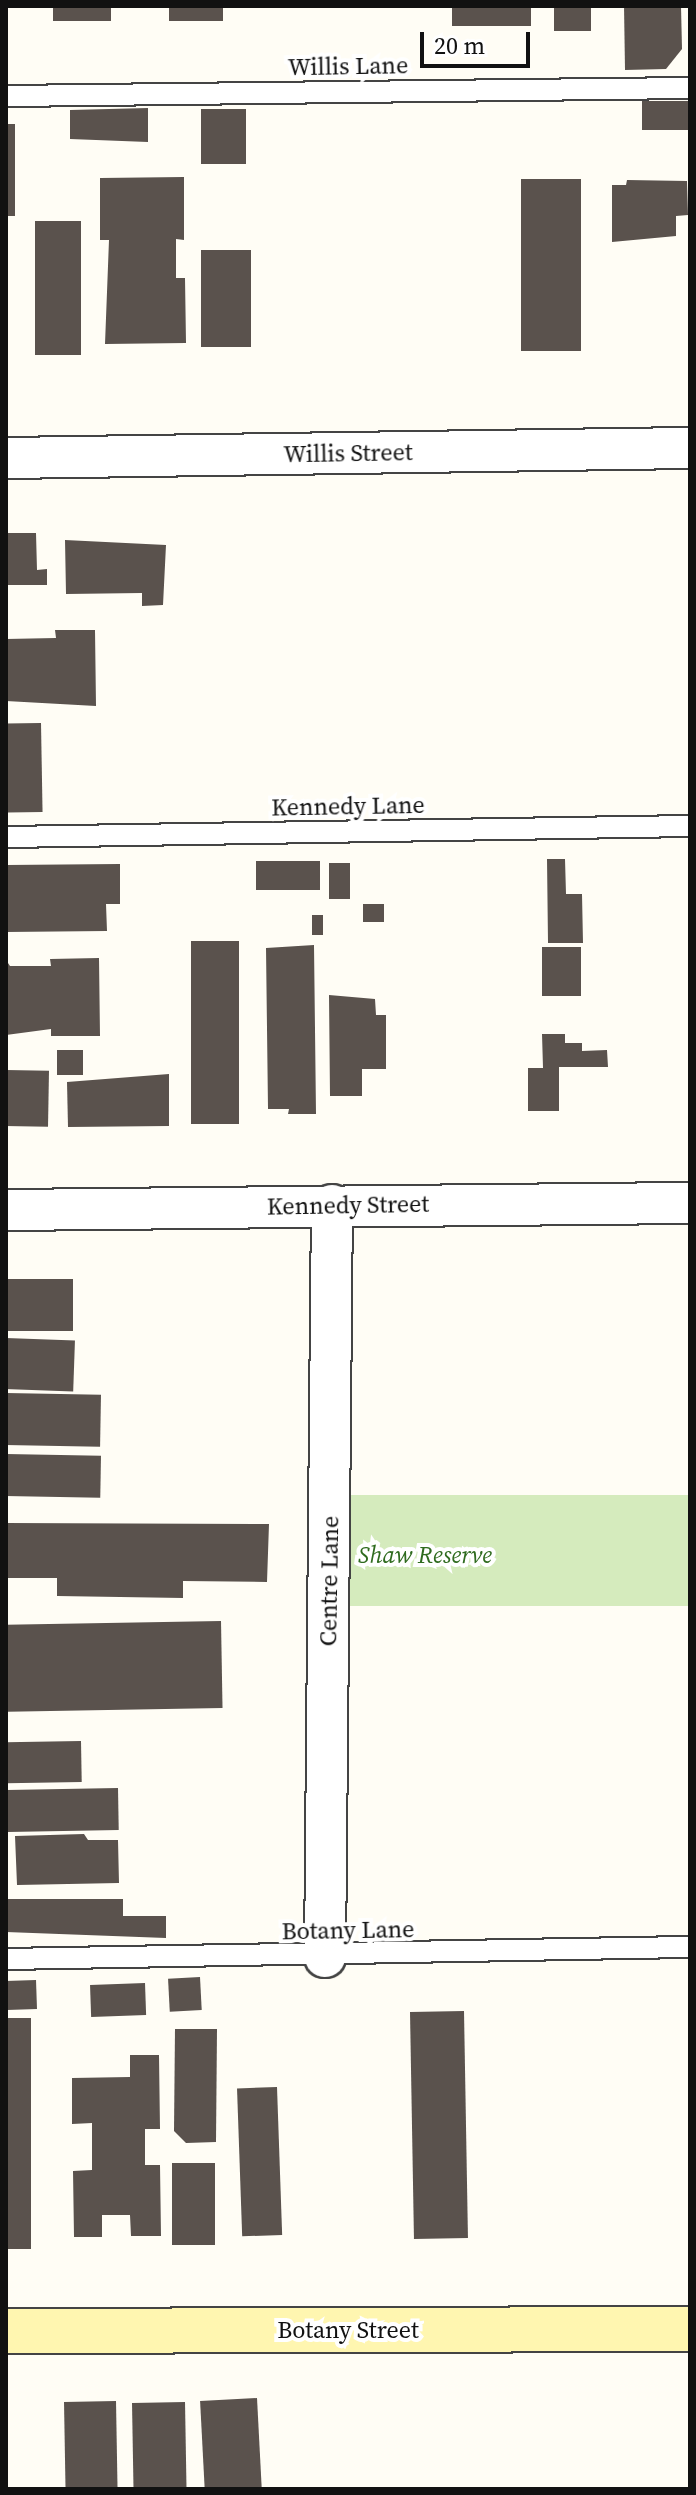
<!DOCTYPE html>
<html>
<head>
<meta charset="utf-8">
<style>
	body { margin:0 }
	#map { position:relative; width:696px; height:2495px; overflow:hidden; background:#fffdf5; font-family:"Source Serif 4",serif }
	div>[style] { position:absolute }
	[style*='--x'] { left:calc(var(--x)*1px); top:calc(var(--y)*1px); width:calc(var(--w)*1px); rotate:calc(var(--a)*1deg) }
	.green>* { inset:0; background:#d5ebbd; transform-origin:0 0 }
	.building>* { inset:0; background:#5a524d; transform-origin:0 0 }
	.roads { filter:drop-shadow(2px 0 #444) drop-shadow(-2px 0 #444) drop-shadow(0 2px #444) drop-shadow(0 -2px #444) }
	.lane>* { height:20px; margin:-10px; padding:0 10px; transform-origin:10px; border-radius:10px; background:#fff }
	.street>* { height:40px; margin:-20px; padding:0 20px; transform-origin:20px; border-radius:20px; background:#fff }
	.secondary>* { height:44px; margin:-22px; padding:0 22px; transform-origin:22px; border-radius:22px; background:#fff6b0 }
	span { translate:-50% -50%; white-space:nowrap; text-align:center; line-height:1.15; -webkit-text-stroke:8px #fff; paint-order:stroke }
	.street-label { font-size:24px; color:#111 }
	.park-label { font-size:24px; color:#2f6b1f; font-style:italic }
	.frame { position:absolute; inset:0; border:8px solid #111; pointer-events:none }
	.scale { position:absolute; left:420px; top:32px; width:110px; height:36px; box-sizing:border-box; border:4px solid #111; border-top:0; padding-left:10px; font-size:24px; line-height:28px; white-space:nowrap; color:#111; -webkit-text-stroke:6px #fff; paint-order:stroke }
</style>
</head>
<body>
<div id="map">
	<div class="green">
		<i style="left:690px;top:1495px;width:111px;height:352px;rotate:90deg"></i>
	</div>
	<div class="building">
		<i style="left:53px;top:6px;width:58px;height:15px"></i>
		<i style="left:169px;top:6px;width:54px;height:15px"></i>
		<i style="left:452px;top:6px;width:79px;height:20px"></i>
		<i style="left:554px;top:6px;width:37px;height:25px"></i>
		<i style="clip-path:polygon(624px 6px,681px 6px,682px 49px,666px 69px,625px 70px)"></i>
		<i style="left:690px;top:101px;width:29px;height:48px;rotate:90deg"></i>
		<i style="clip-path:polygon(148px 108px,148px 142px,70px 139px,70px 110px)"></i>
		<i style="left:201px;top:109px;width:45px;height:55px"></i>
		<i style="left:6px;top:124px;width:9px;height:92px"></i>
		<i style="clip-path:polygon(184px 177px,184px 240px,176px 239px,176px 278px,185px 278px,186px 343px,105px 344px,109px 240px,100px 240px,100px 178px)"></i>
		<i style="left:521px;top:179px;width:60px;height:172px"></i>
		<i style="clip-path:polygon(627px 180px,687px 181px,688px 215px,676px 216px,676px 236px,612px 242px,612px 185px,626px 185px)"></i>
		<i style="left:81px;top:221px;width:134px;height:46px;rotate:90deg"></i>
		<i style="left:201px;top:250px;width:50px;height:97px"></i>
		<i style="clip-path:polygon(6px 533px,36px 533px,37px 570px,47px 569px,47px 585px,6px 585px)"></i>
		<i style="clip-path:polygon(65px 540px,166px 545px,163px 605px,142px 606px,142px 593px,66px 594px)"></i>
		<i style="clip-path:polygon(55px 630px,95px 630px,96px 706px,6px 701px,6px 639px,56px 638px)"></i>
		<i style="left:41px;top:723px;width:89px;height:35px;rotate:89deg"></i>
		<i style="clip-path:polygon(547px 859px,565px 859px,566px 894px,582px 894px,583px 943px,548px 943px)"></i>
		<i style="left:320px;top:861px;width:29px;height:64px;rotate:90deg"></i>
		<i style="left:329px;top:863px;width:21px;height:36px"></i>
		<i style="clip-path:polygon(120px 864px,120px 904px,106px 904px,107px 931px,6px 932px,6px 865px)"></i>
		<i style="left:363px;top:904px;width:21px;height:18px"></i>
		<i style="left:312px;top:915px;width:11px;height:20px"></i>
		<i style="left:191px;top:941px;width:48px;height:183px"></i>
		<i style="clip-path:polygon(314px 945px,316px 1114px,288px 1114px,289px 1109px,268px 1109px,266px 948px)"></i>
		<i style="left:542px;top:947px;width:39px;height:49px"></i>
		<i style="clip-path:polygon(99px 958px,100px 1036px,51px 1036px,51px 1029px,6px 1035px,6px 960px,10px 966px,51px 966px,50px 959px)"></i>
		<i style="clip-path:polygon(329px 995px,375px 999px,376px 1015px,386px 1015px,386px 1069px,362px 1069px,362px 1096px,330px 1096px)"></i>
		<i style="clip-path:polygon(542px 1034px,565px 1034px,565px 1043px,582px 1043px,582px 1051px,607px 1050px,608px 1067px,559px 1067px,559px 1111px,528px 1111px,528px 1068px,543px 1068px)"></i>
		<i style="left:57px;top:1050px;width:26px;height:25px"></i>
		<i style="left:6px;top:1070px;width:43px;height:56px;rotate:1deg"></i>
		<i style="clip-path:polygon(169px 1074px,169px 1126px,68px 1127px,67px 1082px)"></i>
		<i style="left:6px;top:1279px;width:67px;height:52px"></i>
		<i style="left:6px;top:1338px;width:69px;height:51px;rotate:2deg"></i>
		<i style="left:6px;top:1393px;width:95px;height:52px;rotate:1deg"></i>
		<i style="left:6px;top:1454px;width:95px;height:42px;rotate:1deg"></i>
		<i style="clip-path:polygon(6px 1523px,269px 1524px,267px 1582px,183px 1581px,183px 1598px,57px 1596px,57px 1578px,6px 1578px)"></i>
		<i style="left:221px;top:1621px;width:87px;height:215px;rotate:89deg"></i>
		<i style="left:81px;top:1741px;width:41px;height:75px;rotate:89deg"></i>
		<i style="left:118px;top:1788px;width:42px;height:111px;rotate:89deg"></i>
		<i style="clip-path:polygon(84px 1834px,88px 1840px,118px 1840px,119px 1883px,17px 1885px,15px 1836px)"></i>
		<i style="clip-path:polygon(6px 1899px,123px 1899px,123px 1916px,166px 1916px,166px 1938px,6px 1932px)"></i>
		<i style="left:200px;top:1977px;width:33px;height:32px;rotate:87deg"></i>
		<i style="left:36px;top:1980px;width:29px;height:30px;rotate:88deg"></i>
		<i style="left:145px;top:1983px;width:32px;height:55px;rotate:88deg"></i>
		<i style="left:464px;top:2011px;width:227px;height:54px;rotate:89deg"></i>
		<i style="left:6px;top:2018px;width:25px;height:231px"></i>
		<i style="clip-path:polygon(175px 2029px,217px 2029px,216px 2142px,186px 2143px,174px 2131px)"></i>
		<i style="clip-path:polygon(130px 2055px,159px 2055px,160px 2129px,145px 2129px,145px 2165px,160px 2165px,161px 2236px,131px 2236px,130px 2215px,102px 2215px,102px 2237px,74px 2237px,73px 2171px,92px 2170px,92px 2123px,72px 2124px,72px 2078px,130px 2077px)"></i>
		<i style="left:277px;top:2087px;width:148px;height:40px;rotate:88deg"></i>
		<i style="left:172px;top:2163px;width:43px;height:82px"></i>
		<i style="left:257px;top:2398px;width:91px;height:57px;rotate:87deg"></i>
		<i style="left:116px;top:2401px;width:88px;height:52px;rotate:89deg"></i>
		<i style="left:185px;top:2402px;width:87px;height:53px;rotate:89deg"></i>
	</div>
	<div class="roads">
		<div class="lane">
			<i style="--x:6;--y:96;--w:684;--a:-0.67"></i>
			<i style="--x:6;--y:837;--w:684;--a:-0.92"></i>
			<i style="--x:6;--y:1959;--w:684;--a:-1.01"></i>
		</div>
		<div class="street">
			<i style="--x:6;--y:458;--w:684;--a:-0.84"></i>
			<i style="--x:6;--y:1210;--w:684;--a:-0.59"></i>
			<i style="--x:325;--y:1957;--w:752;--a:-89.47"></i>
		</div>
		<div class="secondary">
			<i style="--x:6;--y:2331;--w:684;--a:-0.17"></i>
		</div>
	</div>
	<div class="street-label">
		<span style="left:348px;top:66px;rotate:-1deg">Willis Lane</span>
		<span style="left:348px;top:453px;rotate:-1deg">Willis Street</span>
		<span style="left:348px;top:806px;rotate:-1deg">Kennedy Lane</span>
		<span style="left:348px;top:1205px;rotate:-1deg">Kennedy Street</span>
		<span style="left:329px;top:1581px;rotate:-89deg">Centre Lane</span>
		<span style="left:348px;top:1930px;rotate:-1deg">Botany Lane</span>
		<span style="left:348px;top:2330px">Botany Street</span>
	</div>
	<div class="park-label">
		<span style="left:425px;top:1555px">Shaw Reserve</span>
	</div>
	<div class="frame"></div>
	<div class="scale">20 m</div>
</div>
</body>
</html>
